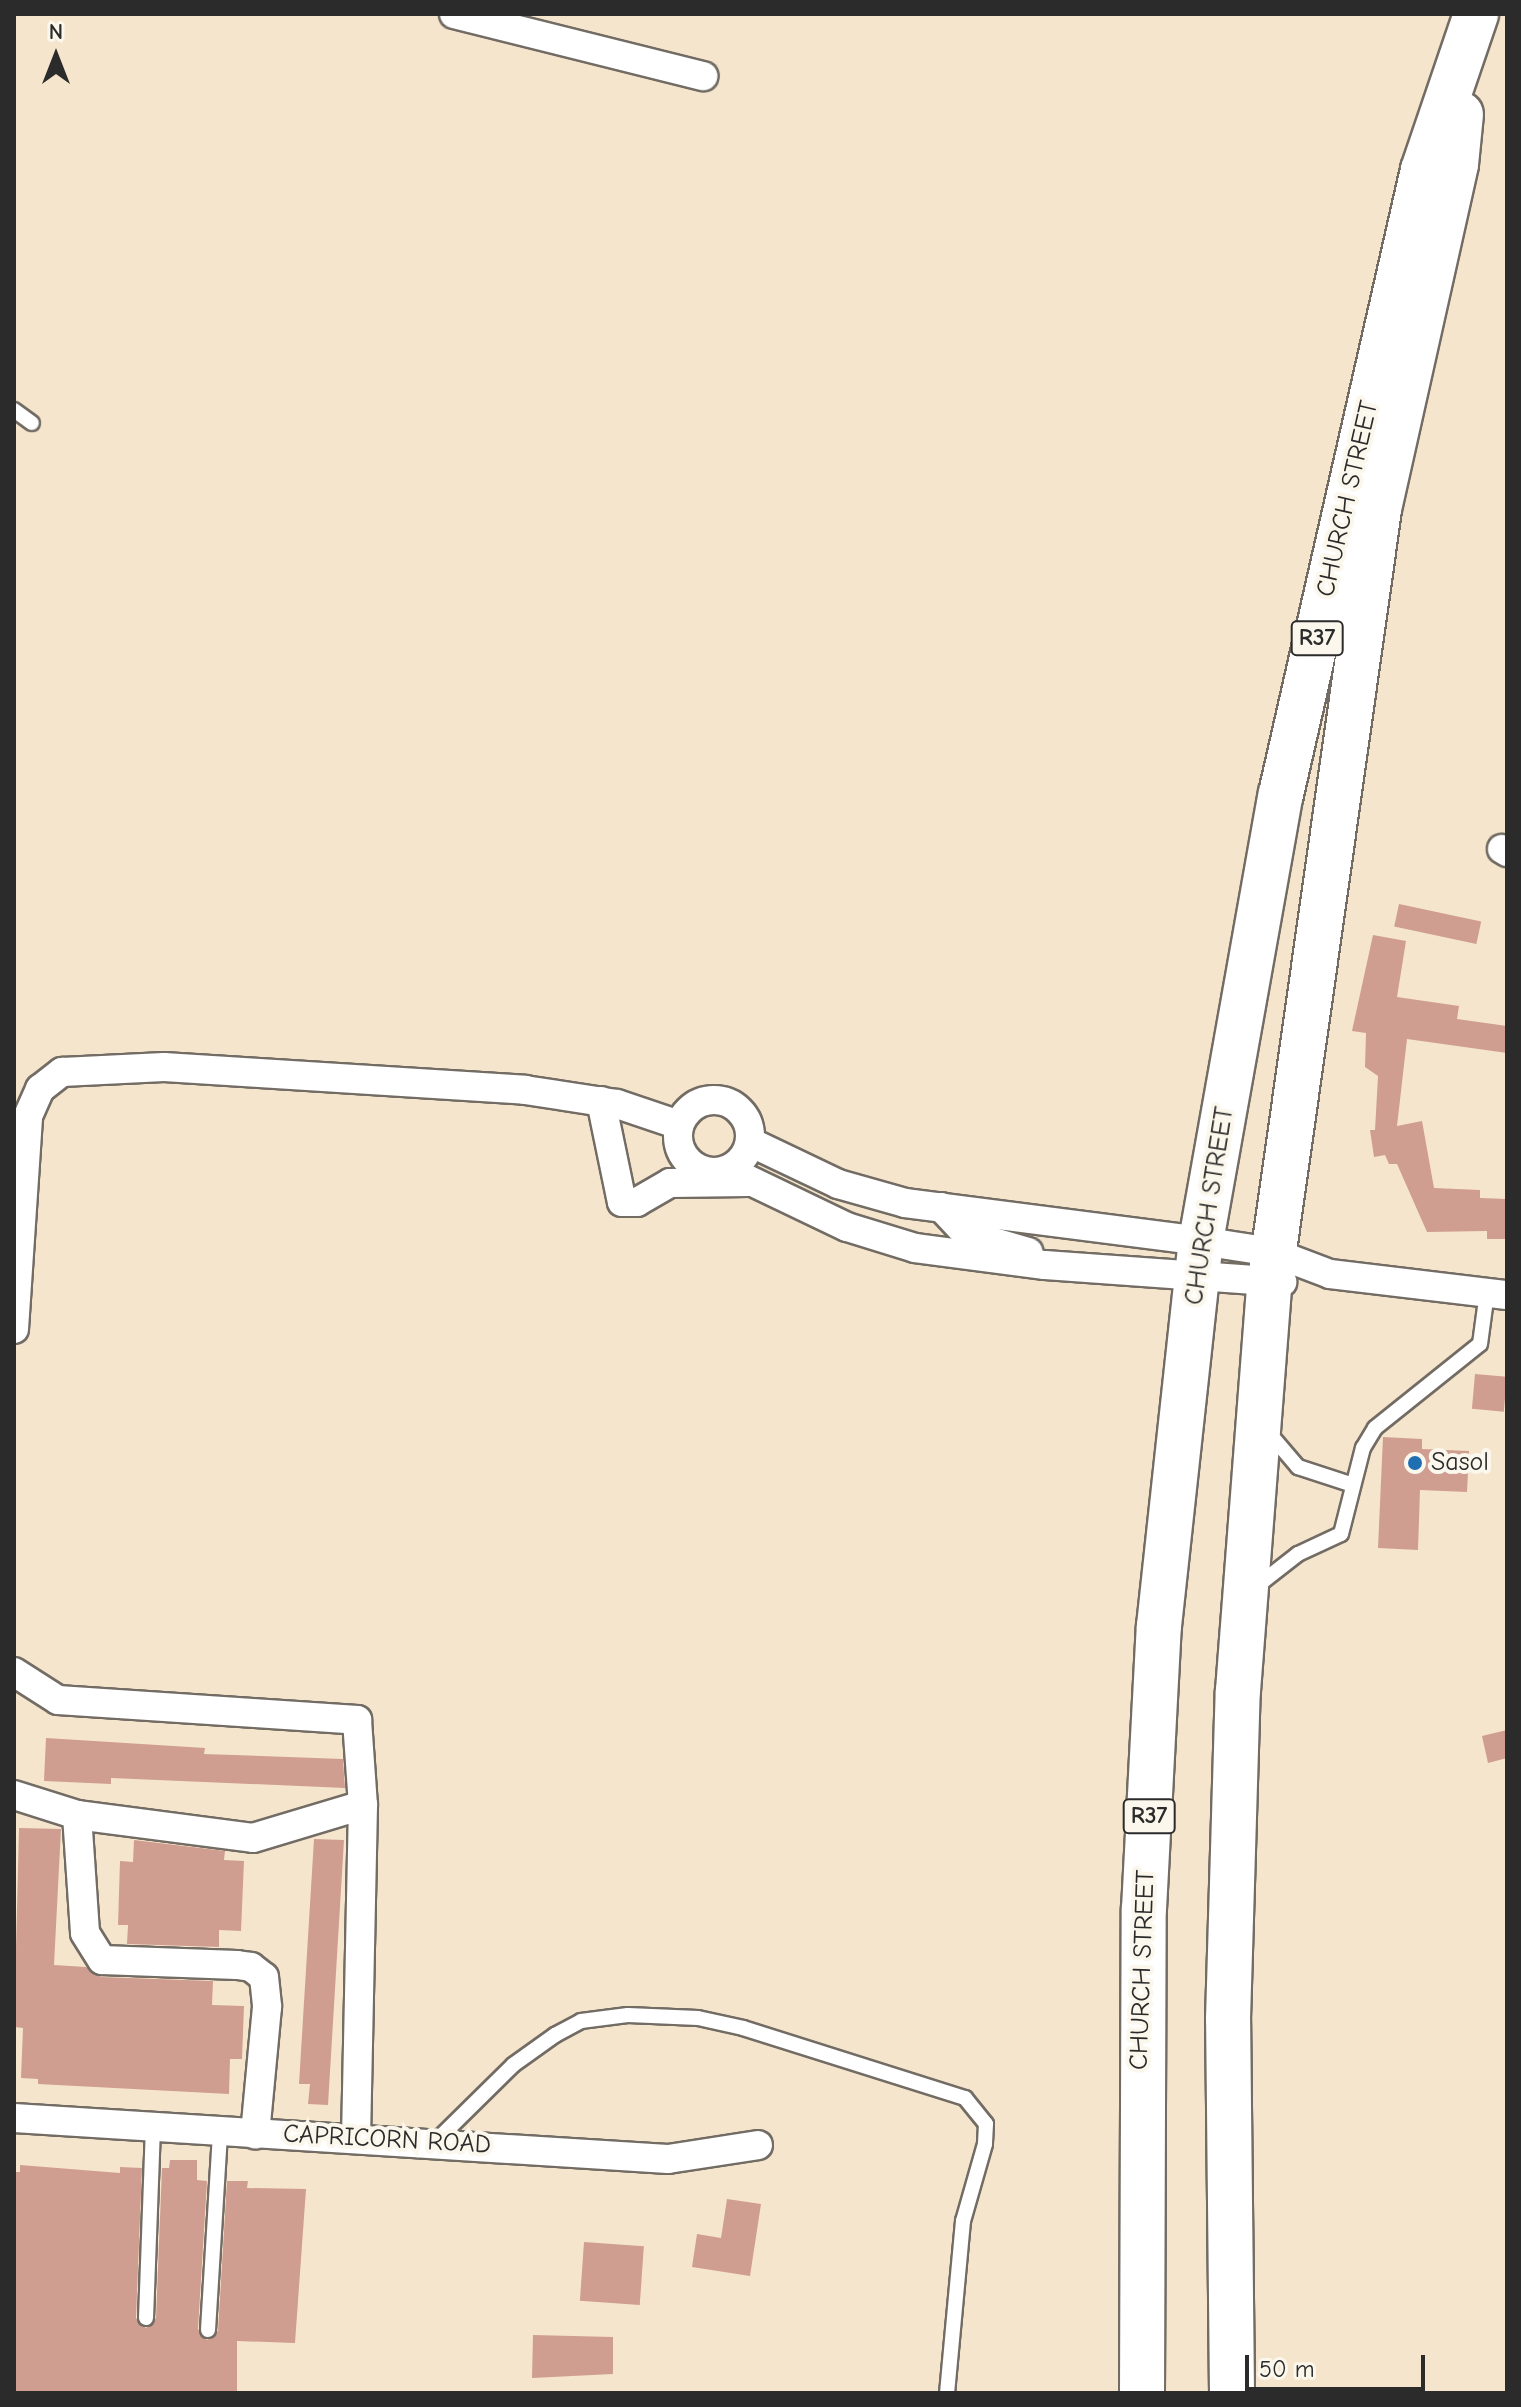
<!DOCTYPE html>
<html>
<head>
<meta charset="utf-8">
<style>
	body { margin:0 }
	#map { position:relative; width:1521px; height:2407px; overflow:hidden; background:#f6e5cd; font-family:"Comic Neue",sans-serif }
	div>[style] { position:absolute }
	[style*='--x'] { left:calc(var(--x)*1px); top:calc(var(--y)*1px); width:calc(var(--w)*1px); rotate:calc(var(--a)*1deg) }
	.building>* { inset:0; background:#cf9e90; transform-origin:0 0 }
	.roads { filter:drop-shadow(2px 0 #726c64) drop-shadow(-2px 0 #726c64) drop-shadow(0 2px #726c64) drop-shadow(0 -2px #726c64) }
	.service>* { height:14px; margin:-7px; padding:0 7px; transform-origin:7px; border-radius:7px; background:#fff }
	.minor>* { height:28px; margin:-14px; padding:0 14px; transform-origin:14px; border-radius:14px; background:#fff }
	.minor>.ring { margin:-14px; padding:0; box-sizing:content-box; background:none; border:28px solid #fff; border-radius:50% }
	.primary>* { height:44px; margin:-22px; padding:0 22px; transform-origin:22px; border-radius:22px; background:#fff }
	.dots>* { width:22px; height:22px; translate:-50% -50%; box-sizing:border-box; border:4px solid #fbf7ec; border-radius:50% }
	span { translate:-50% -50%; white-space:nowrap; text-align:center; line-height:1.15; -webkit-text-stroke:8px #fbf7ec; paint-order:stroke }
	.shield-label span { padding:2px 6px; background:#fbf7ec; border:2px solid; border-radius:6px; -webkit-text-stroke-width:0 }
	.shield-label { font-size:24px; color:#2b2b2b; font-weight:700 }
	.street-label { font-size:26px; color:#2b2b2b }
	.poi-label { font-size:26px; color:#2b2b2b }
	.left { translate:0 -50%; text-align:left }
	.frame { position:absolute; inset:0; border:16px solid #2b2b2b; pointer-events:none }
	.north { position:absolute; left:16px; top:16px; width:80px; height:80px; -webkit-text-stroke:6px #fbf7ec; paint-order:stroke; rotate:0deg; font-size:22px; font-weight:700; line-height:32px; text-align:center; color:#2b2b2b }
	.north::after { content:''; display:block; margin:auto; width:28px; height:36px; background:#2b2b2b; clip-path:polygon(50% 0,100% 100%,50% 72%,0 100%) }
	.scale { position:absolute; left:1245px; top:2355px; width:180px; height:36px; box-sizing:border-box; border:4px solid #2b2b2b; border-top:0; padding-left:10px; font-size:24px; line-height:28px; white-space:nowrap; color:#2b2b2b; -webkit-text-stroke:6px #fbf7ec; paint-order:stroke }
</style>
</head>
<body>
<div id="map">
	<div class="building">
		<i style="left:1399px;top:904px;width:84px;height:23px;rotate:12deg"></i>
		<i style="clip-path:polygon(1373px 935px,1406px 941px,1397px 997px,1459px 1006px,1457px 1019px,1507px 1026px,1507px 1053px,1407px 1039px,1397px 1126px,1422px 1121px,1434px 1188px,1480px 1190px,1480px 1198px,1507px 1199px,1507px 1239px,1487px 1239px,1487px 1231px,1427px 1232px,1397px 1164px,1389px 1164px,1385px 1155px,1374px 1157px,1370px 1130px,1375px 1130px,1378px 1076px,1365px 1067px,1366px 1033px,1352px 1031px)"></i>
		<i style="left:1475px;top:1374px;width:32px;height:35px;rotate:5deg"></i>
		<i style="clip-path:polygon(1383px 1437px,1422px 1439px,1422px 1449px,1469px 1451px,1467px 1492px,1420px 1490px,1418px 1550px,1378px 1548px)"></i>
		<i style="clip-path:polygon(1507px 1730px,1507px 1758px,1488px 1763px,1482px 1736px)"></i>
		<i style="clip-path:polygon(46px 1738px,205px 1748px,204px 1754px,343px 1759px,345px 1788px,111px 1778px,111px 1784px,44px 1781px)"></i>
		<i style="clip-path:polygon(19px 1828px,61px 1829px,54px 1965px,86px 1967px,101px 1977px,213px 1981px,212px 2005px,244px 2006px,242px 2059px,230px 2059px,229px 2094px,38px 2084px,38px 2079px,21px 2078px,23px 2028px,14px 2027px)"></i>
		<i style="clip-path:polygon(314px 1839px,344px 1840px,328px 2105px,308px 2104px,310px 2084px,299px 2084px)"></i>
		<i style="clip-path:polygon(134px 1840px,225px 1851px,224px 1860px,244px 1861px,241px 1931px,219px 1930px,219px 1947px,127px 1944px,128px 1925px,118px 1925px,120px 1861px,133px 1862px)"></i>
		<i style="clip-path:polygon(170px 2160px,197px 2160px,197px 2180px,207px 2181px,198px 2329px,207px 2340px,218px 2331px,227px 2181px,248px 2181px,247px 2188px,306px 2189px,295px 2343px,237px 2341px,237px 2393px,14px 2392px,14px 2172px,20px 2172px,20px 2165px,120px 2173px,120px 2167px,142px 2168px,136px 2318px,146px 2328px,156px 2318px,162px 2168px,169px 2168px)"></i>
		<i style="clip-path:polygon(727px 2199px,761px 2204px,750px 2276px,692px 2267px,697px 2234px,721px 2238px)"></i>
		<i style="left:584px;top:2242px;width:60px;height:59px;rotate:4deg"></i>
		<i style="clip-path:polygon(533px 2335px,613px 2337px,613px 2374px,532px 2378px)"></i>
	</div>
	<div class="roads">
		<div class="service">
			<i style="--x:14;--y:410;--w:22;--a:36"></i>
			<i style="--x:1269;--y:1433;--w:45;--a:49.5"></i>
			<i style="--x:1298;--y:1467;--w:58;--a:18.1"></i>
			<i style="--x:1257;--y:1586;--w:52;--a:-38"></i>
			<i style="--x:1298;--y:1554;--w:47;--a:-24.9"></i>
			<i style="--x:1341;--y:1534;--w:89;--a:-75.7"></i>
			<i style="--x:1363;--y:1448;--w:23;--a:-59"></i>
			<i style="--x:1375;--y:1428;--w:134;--a:-38.7"></i>
			<i style="--x:1480;--y:1344;--w:52;--a:-82.3"></i>
			<i style="--x:436;--y:2141;--w:108;--a:-44.6"></i>
			<i style="--x:513;--y:2065;--w:52;--a:-35.5"></i>
			<i style="--x:555;--y:2035;--w:30;--a:-28"></i>
			<i style="--x:581;--y:2021;--w:47;--a:-7.3"></i>
			<i style="--x:628;--y:2015;--w:70;--a:2.5"></i>
			<i style="--x:698;--y:2018;--w:46;--a:12.5"></i>
			<i style="--x:743;--y:2028;--w:233;--a:17.5"></i>
			<i style="--x:965;--y:2098;--w:33;--a:51"></i>
			<i style="--x:986;--y:2124;--w:20;--a:93"></i>
			<i style="--x:985;--y:2144;--w:80;--a:105.9"></i>
			<i style="--x:963;--y:2221;--w:173;--a:95.3"></i>
			<i style="--x:146;--y:2318;--w:191;--a:-87.9"></i>
			<i style="--x:208;--y:2330;--w:198;--a:-86.5"></i>
		</div>
		<div class="minor">
			<i style="--x:454;--y:14;--w:257;--a:14"></i>
			<i style="--x:1502;--y:849;--w:6;--a:31"></i>
			<i class="ring" style="left:678px;top:1100px;width:44px;height:44px"></i>
			<i style="--x:601;--y:1101;--w:103;--a:78.3"></i>
			<i style="--x:622;--y:1202;--w:15;--a:0"></i>
			<i style="--x:637;--y:1202;--w:38;--a:-30"></i>
			<i style="--x:670;--y:1183;--w:78;--a:-0.7"></i>
			<i style="--x:750;--y:1142;--w:98;--a:25.5"></i>
			<i style="--x:838;--y:1184;--w:70;--a:15.8"></i>
			<i style="--x:905;--y:1203;--w:298;--a:7.3"></i>
			<i style="--x:1201;--y:1241;--w:72;--a:8.8"></i>
			<i style="--x:1272;--y:1252;--w:62;--a:20.8"></i>
			<i style="--x:1330;--y:1274;--w:178;--a:6.8"></i>
			<i style="--x:728;--y:1170;--w:132;--a:25.6"></i>
			<i style="--x:847;--y:1227;--w:71;--a:17.2"></i>
			<i style="--x:915;--y:1248;--w:131;--a:7.5"></i>
			<i style="--x:1045;--y:1265;--w:238;--a:4.1"></i>
			<i style="--x:941;--y:1207;--w:37;--a:47"></i>
			<i style="--x:966;--y:1234;--w:65;--a:16.2"></i>
			<i style="--x:14;--y:1329;--w:213;--a:-86.2"></i>
			<i style="--x:28;--y:1116;--w:30;--a:-66"></i>
			<i style="--x:40;--y:1089;--w:28;--a:-38"></i>
			<i style="--x:62;--y:1072;--w:102;--a:-2.8"></i>
			<i style="--x:164;--y:1067;--w:362;--a:3.6"></i>
			<i style="--x:525;--y:1090;--w:93;--a:8.7"></i>
			<i style="--x:617;--y:1104;--w:65;--a:18.7"></i>
			<i style="--x:14;--y:1672;--w:52;--a:32.5"></i>
			<i style="--x:58;--y:1700;--w:300;--a:3.8"></i>
			<i style="--x:357;--y:1720;--w:85;--a:86"></i>
			<i style="--x:363;--y:1805;--w:333;--a:91.2"></i>
			<i style="--x:14;--y:1795;--w:66;--a:17.6"></i>
			<i style="--x:77;--y:1815;--w:118;--a:86.1"></i>
			<i style="--x:85;--y:1933;--w:32;--a:58"></i>
			<i style="--x:102;--y:1960;--w:135;--a:2.1"></i>
			<i style="--x:237;--y:1965;--w:14;--a:8"></i>
			<i style="--x:251;--y:1967;--w:16;--a:38"></i>
			<i style="--x:264;--y:1977;--w:30;--a:84"></i>
			<i style="--x:267;--y:2007;--w:128;--a:95.4"></i>
			<i style="--x:77;--y:1815;--w:177;--a:7.4"></i>
			<i style="--x:253;--y:1838;--w:115;--a:-16.7"></i>
			<i style="--x:14;--y:2118;--w:655;--a:3.59"></i>
			<i style="--x:668;--y:2159;--w:91;--a:-8.8"></i>
		</div>
		<div class="primary">
			<i style="--x:1142;--y:2393;--w:484;--a:-89.8"></i>
			<i style="--x:1144;--y:1909;--w:283;--a:-87"></i>
			<i style="--x:1159;--y:1626;--w:387;--a:-83.8"></i>
			<i style="--x:1201;--y:1241;--w:454;--a:-79.9"></i>
			<i style="--x:1281;--y:794;--w:640;--a:-77.18"></i>
			<i style="--x:1423;--y:170;--w:165;--a:-71.2"></i>
			<i style="--x:1232;--y:2393;--w:374;--a:-90.6"></i>
			<i style="--x:1228;--y:2019;--w:328;--a:-88.3"></i>
			<i style="--x:1238;--y:1691;--w:407;--a:-85.6"></i>
			<i style="--x:1269;--y:1285;--w:784;--a:-81.93"></i>
			<i style="--x:1379;--y:509;--w:353;--a:-77.4"></i>
			<i style="--x:1456;--y:164;--w:50;--a:-84.3"></i>
		</div>
	</div>
	<div class="dots">
		<i style="left:1415px;top:1463px;background:#1f6fb2"></i>
	</div>
	<div class="shield-label">
		<span style="left:1317px;top:638px">R37</span>
		<span style="left:1149px;top:1816px">R37</span>
	</div>
	<div class="street-label">
		<span style="left:1348px;top:499px;rotate:-77deg">CHURCH STREET</span>
		<span style="left:1210px;top:1206px;rotate:-81deg">CHURCH STREET</span>
		<span style="left:1143px;top:1970px;rotate:-88deg">CHURCH STREET</span>
		<span style="left:387px;top:2140px;rotate:3deg">CAPRICORN ROAD</span>
	</div>
	<div class="poi-label">
		<span class="left" style="left:1431px;top:1463px">Sasol</span>
	</div>
	<div class="frame"></div>
	<div class="north">N</div>
	<div class="scale">50 m</div>
</div>
</body>
</html>
